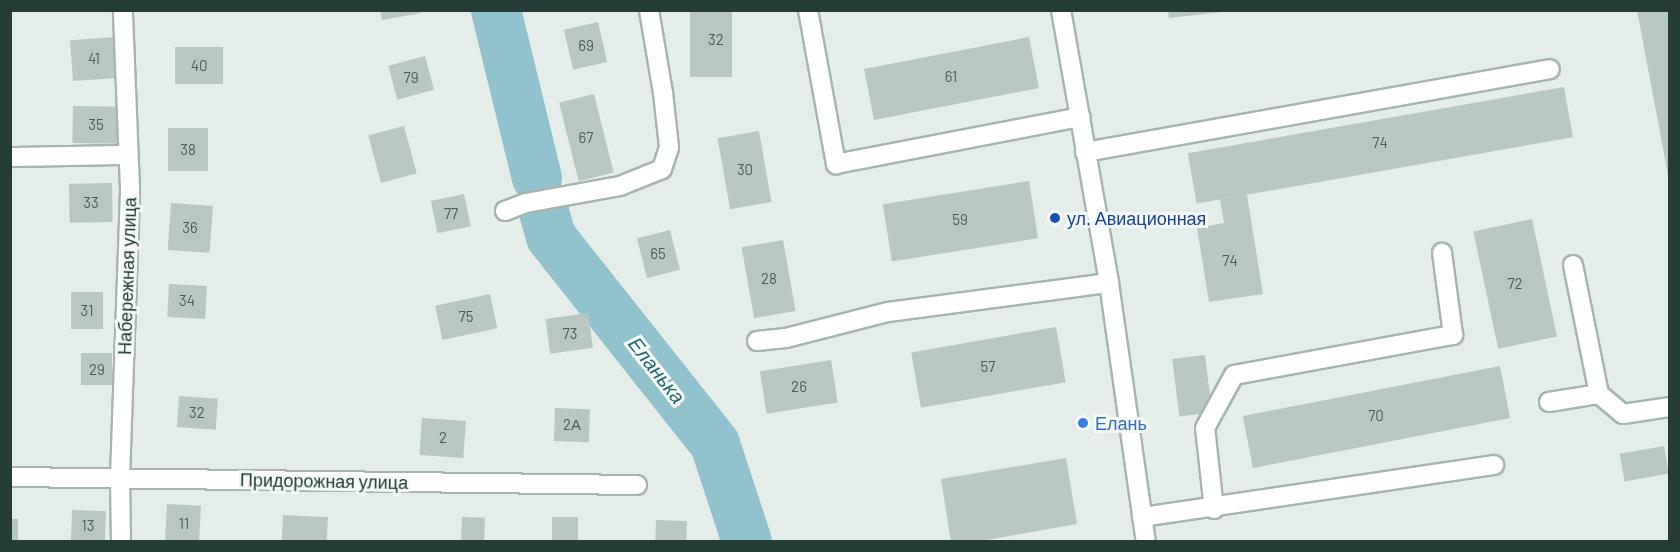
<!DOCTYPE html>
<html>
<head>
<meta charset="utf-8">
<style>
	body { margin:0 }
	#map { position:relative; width:1680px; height:552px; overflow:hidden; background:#e4ede9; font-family:Barlow,sans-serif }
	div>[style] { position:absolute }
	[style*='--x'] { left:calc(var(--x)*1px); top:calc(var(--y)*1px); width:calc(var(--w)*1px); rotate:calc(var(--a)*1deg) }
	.river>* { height:50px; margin:-25px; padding:0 25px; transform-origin:25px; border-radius:25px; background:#90c3ce }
	.building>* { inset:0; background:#b9c7c2; transform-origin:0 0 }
	.roads { filter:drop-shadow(2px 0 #a7b5b0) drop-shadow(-2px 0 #a7b5b0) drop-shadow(0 2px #a7b5b0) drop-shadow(0 -2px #a7b5b0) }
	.minor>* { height:18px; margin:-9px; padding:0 9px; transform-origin:9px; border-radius:9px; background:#fff }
	.dots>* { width:16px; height:16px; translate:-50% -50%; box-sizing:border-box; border:3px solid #f4f9f7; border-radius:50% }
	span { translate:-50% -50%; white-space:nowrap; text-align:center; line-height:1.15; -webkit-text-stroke:6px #f4f9f7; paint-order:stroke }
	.number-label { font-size:15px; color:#49605a }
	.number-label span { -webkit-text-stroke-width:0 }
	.transit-label { font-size:18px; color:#164399 }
	.left { translate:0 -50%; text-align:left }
	.street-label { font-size:18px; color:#243d37 }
	.shop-label { font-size:18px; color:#366cbe }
	.water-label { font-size:20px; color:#226676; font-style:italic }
	.frame { position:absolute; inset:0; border:12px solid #243d37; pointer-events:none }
</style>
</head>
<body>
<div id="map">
	<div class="river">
		<i style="--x:496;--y:10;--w:173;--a:76.3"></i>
		<i style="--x:544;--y:212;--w:26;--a:74"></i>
		<i style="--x:551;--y:237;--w:264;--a:51.6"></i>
		<i style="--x:715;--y:444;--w:103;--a:71.9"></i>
	</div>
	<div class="building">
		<i style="clip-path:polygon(380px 10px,420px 10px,421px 13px,382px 20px)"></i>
		<i style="left:690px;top:10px;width:42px;height:67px"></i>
		<i style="clip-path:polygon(1168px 10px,1221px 10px,1222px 12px,1169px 18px)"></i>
		<i style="clip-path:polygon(1637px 10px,1670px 10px,1670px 175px,1668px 175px)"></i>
		<i style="left:598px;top:22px;width:41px;height:35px;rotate:77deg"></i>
		<i style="left:115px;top:37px;width:41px;height:45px;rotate:86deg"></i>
		<i style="left:1029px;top:37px;width:52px;height:168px;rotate:79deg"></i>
		<i style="left:223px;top:47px;width:37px;height:48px;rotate:90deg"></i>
		<i style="left:425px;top:56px;width:35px;height:38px;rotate:75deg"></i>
		<i style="left:1564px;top:87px;width:51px;height:382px;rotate:80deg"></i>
		<i style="left:594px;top:94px;width:81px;height:36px;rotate:76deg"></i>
		<i style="left:73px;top:106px;width:46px;height:37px;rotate:1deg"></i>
		<i style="left:404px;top:126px;width:49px;height:37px;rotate:75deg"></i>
		<i style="left:168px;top:128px;width:40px;height:43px"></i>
		<i style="left:759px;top:131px;width:72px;height:42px;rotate:80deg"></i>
		<i style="left:1029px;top:181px;width:58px;height:148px;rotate:81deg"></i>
		<i style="left:112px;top:183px;width:39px;height:43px;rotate:89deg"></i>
		<i style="left:464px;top:194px;width:33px;height:34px;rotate:78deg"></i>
		<i style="clip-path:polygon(1247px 195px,1263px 294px,1209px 302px,1197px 228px,1224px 223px,1220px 199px)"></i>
		<i style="left:171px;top:203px;width:42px;height:47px;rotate:4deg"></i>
		<i style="left:1532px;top:219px;width:120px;height:60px;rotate:78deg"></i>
		<i style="left:670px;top:230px;width:41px;height:34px;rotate:76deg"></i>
		<i style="left:783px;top:240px;width:72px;height:42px;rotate:80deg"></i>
		<i style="left:169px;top:284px;width:38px;height:33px;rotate:3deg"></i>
		<i style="left:103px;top:292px;width:37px;height:32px;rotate:90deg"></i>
		<i style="left:490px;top:294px;width:35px;height:56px;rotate:78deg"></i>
		<i style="left:588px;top:313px;width:35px;height:43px;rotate:82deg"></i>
		<i style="left:1056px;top:327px;width:56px;height:147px;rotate:80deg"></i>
		<i style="left:112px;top:353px;width:32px;height:31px;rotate:90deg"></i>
		<i style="left:1205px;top:355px;width:58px;height:33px;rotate:83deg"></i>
		<i style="left:831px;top:360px;width:43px;height:72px;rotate:81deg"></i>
		<i style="left:1500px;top:366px;width:53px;height:262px;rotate:79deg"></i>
		<i style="left:179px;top:396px;width:39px;height:31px;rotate:4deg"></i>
		<i style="left:555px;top:408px;width:35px;height:33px;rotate:2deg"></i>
		<i style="left:422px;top:418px;width:44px;height:37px;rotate:4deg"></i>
		<i style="left:1664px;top:446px;width:28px;height:45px;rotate:80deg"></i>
		<i style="clip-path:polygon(1066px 458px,1077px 524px,975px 542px,951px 542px,941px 479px)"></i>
		<i style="left:167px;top:504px;width:34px;height:38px;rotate:3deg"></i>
		<i style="left:72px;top:510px;width:34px;height:32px;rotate:2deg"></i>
		<i style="left:283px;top:515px;width:45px;height:27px;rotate:3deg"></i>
		<i style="left:462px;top:517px;width:23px;height:25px;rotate:2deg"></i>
		<i style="left:552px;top:517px;width:26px;height:25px"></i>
		<i style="left:10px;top:519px;width:8px;height:23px"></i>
		<i style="left:656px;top:520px;width:31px;height:22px;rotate:2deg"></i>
	</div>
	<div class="roads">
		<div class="minor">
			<i style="--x:808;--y:10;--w:157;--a:79.7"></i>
			<i style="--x:836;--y:164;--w:249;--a:-10.9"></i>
			<i style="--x:1061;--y:10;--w:277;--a:80"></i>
			<i style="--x:1109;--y:283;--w:262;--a:81.9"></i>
			<i style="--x:1085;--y:152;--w:472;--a:-10.1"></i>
			<i style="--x:10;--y:157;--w:117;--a:-1"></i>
			<i style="--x:505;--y:211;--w:22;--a:-21"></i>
			<i style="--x:526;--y:203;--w:96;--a:-10.3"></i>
			<i style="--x:620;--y:186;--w:45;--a:-22"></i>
			<i style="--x:662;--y:169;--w:23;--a:-72"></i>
			<i style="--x:669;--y:147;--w:54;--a:-96.3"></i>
			<i style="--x:663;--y:93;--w:84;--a:-99.6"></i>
			<i style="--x:1573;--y:265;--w:132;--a:78.6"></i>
			<i style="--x:757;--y:341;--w:29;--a:-6"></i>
			<i style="--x:786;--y:338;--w:105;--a:-14.3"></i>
			<i style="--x:888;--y:312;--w:223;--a:-7.5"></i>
			<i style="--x:1549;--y:402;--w:51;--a:-9.1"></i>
			<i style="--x:1599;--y:394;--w:31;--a:40"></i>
			<i style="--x:1623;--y:414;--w:48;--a:-8.5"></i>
			<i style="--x:10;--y:477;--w:627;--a:0.73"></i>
			<i style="--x:1214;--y:509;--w:81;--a:-96.3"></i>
			<i style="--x:1205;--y:428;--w:60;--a:-61.3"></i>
			<i style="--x:1234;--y:375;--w:223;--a:-10.4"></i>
			<i style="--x:1453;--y:335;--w:83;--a:-97.6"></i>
			<i style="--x:1142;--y:517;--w:356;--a:-8.4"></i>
			<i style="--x:121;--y:542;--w:64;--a:-90.9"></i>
			<i style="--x:120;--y:478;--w:290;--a:-88"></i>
			<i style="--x:130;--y:188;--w:178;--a:-92.3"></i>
		</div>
	</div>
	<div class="dots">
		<i style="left:1055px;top:218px;background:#1a4fb4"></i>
		<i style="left:1083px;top:423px;background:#3f7fe0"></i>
	</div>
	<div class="number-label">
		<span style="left:716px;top:40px">32</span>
		<span style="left:586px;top:46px">69</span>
		<span style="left:94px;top:59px">41</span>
		<span style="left:199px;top:66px">40</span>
		<span style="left:951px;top:77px">61</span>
		<span style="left:411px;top:78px">79</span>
		<span style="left:96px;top:125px">35</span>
		<span style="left:586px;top:138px">67</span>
		<span style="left:1380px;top:143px">74</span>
		<span style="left:188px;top:150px">38</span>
		<span style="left:745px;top:170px">30</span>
		<span style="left:91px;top:203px">33</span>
		<span style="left:451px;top:214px">77</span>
		<span style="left:960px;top:220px">59</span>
		<span style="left:190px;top:228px">36</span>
		<span style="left:658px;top:254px">65</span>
		<span style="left:1230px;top:261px">74</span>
		<span style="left:769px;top:279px">28</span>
		<span style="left:1515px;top:284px">72</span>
		<span style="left:187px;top:301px">34</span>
		<span style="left:87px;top:311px">31</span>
		<span style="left:466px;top:317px">75</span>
		<span style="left:570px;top:334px">73</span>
		<span style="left:988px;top:367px">57</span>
		<span style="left:97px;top:370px">29</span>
		<span style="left:799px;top:387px">26</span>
		<span style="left:197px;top:413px">32</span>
		<span style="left:1376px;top:416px">70</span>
		<span style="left:572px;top:425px">2А</span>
		<span style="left:443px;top:438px">2</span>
		<span style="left:184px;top:524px">11</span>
		<span style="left:88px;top:526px">13</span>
	</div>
	<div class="transit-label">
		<span class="left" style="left:1067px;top:218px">ул. Авиационная</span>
	</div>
	<div class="street-label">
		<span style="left:127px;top:276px;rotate:-88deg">Набережная улица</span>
		<span style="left:324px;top:481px;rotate:1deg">Придорожная улица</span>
	</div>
	<div class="shop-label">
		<span class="left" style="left:1095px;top:423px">Елань</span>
	</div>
	<div class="water-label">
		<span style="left:657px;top:370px;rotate:52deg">Еланька</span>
	</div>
	<div class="frame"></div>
</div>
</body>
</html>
